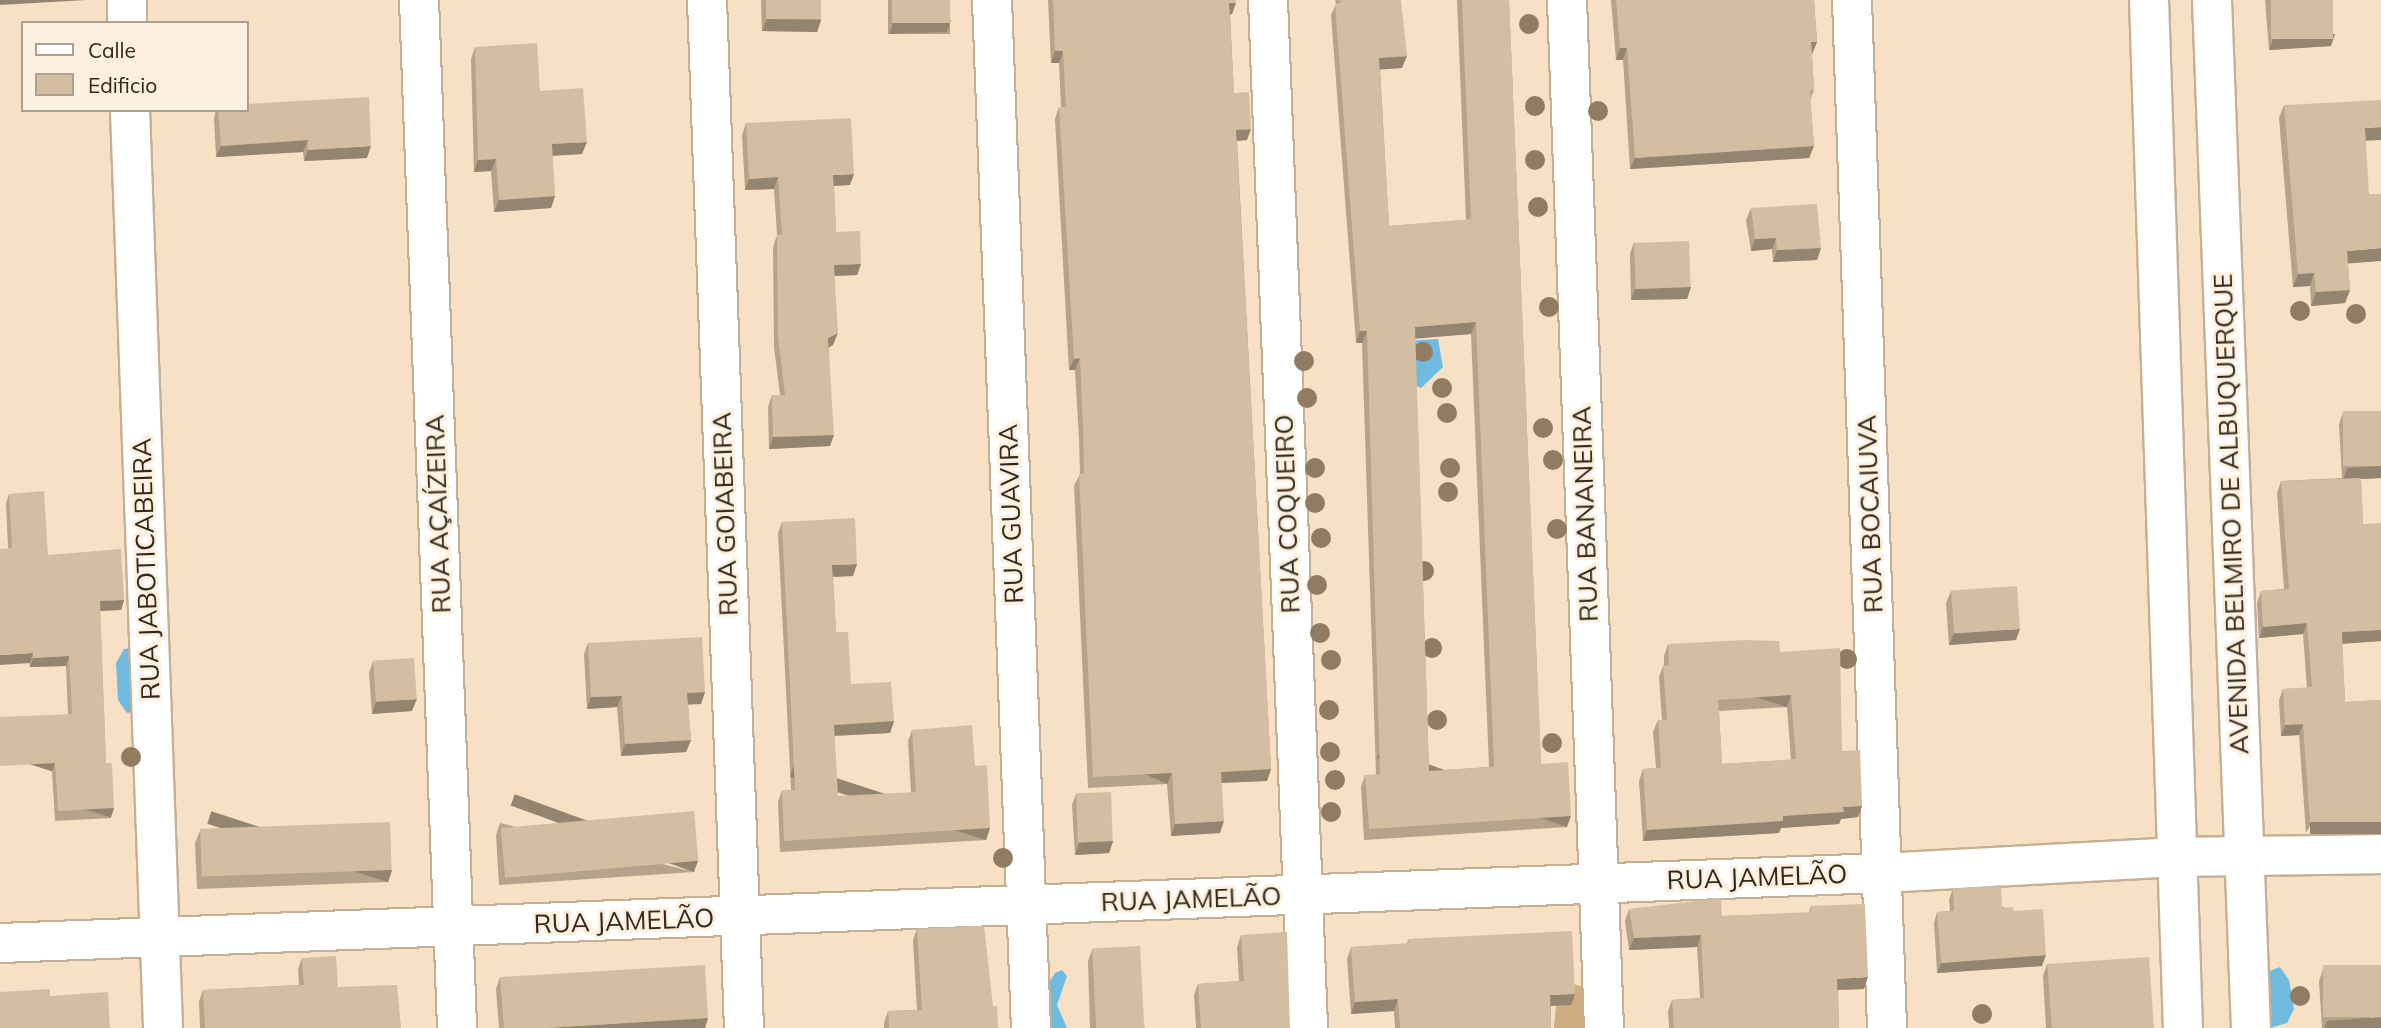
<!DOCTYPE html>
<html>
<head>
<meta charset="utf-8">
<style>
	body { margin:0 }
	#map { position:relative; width:2381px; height:1028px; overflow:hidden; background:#f7e1c4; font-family:Mulish,sans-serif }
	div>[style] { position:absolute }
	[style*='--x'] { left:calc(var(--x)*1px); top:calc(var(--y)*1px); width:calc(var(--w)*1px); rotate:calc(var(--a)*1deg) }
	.green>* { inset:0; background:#cead81 }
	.water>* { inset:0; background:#6fbbdf }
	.roads { filter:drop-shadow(2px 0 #c5b094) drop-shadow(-2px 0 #c5b094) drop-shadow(0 2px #c5b094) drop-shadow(0 -2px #c5b094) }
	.street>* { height:38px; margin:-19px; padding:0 19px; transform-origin:19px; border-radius:19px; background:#fff }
	.secondary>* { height:38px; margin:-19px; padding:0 19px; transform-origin:19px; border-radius:19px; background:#fff }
	.trees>* { width:20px; height:20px; margin:-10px; border-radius:50%; background:#907c60 }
	.wall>* { inset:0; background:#b6a38b; transform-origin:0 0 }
	.shaded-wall>* { inset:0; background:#948571; transform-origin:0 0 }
	.building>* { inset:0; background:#d4bea2; transform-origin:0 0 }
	span { translate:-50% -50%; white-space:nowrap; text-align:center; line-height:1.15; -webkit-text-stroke:6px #fdf0de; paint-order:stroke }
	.street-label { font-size:26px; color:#31291e }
	.legend { position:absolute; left:21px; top:21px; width:228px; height:91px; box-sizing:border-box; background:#fdf0de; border:2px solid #aba091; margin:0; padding:9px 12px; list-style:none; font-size:21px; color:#31291e }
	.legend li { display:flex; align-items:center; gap:14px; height:35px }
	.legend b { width:35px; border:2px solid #aba091 }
</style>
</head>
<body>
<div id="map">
	<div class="green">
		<i style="clip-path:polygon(1567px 982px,1583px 987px,1602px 1028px,1554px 1028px,1557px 994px)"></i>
	</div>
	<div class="water">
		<i style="clip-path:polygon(1438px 339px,1443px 367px,1421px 388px,1394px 375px,1406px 341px)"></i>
		<i style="clip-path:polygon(139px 646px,143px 710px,127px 713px,118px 700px,116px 663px,124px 649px)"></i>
		<i style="clip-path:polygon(2280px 967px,2289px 980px,2294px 1009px,2287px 1023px,2270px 1028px,2265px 973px)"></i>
		<i style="clip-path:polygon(1062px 970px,1067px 976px,1057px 1005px,1067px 1028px,1045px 1028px,1047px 986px,1055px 973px)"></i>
	</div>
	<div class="roads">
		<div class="street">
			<i style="--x:127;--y:0;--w:23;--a:90"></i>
			<i style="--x:419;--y:0;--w:1029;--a:87.88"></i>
			<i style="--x:707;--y:0;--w:1029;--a:87.94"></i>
			<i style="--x:992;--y:0;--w:1029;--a:87.83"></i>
			<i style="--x:1268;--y:0;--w:1029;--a:87.77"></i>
			<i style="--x:1567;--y:0;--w:1029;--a:87.94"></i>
			<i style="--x:1852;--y:0;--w:1029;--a:88.05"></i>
			<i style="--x:130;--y:110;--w:919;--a:87.94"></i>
			<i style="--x:0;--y:943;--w:1883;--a:-2.13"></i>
			<i style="--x:1882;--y:873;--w:292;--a:-3.1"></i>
			<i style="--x:2174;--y:857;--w:207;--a:-0.8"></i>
		</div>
		<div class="secondary">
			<i style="--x:2149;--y:0;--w:1029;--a:88.11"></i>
			<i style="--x:2212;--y:0;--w:1029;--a:87.83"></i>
		</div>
	</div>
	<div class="trees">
		<i style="left:1529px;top:24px"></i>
		<i style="left:1535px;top:106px"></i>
		<i style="left:1598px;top:111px"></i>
		<i style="left:1535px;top:160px"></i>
		<i style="left:1538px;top:207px"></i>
		<i style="left:1549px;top:307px"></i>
		<i style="left:2300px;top:311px"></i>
		<i style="left:2356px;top:314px"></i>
		<i style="left:1423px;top:352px"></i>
		<i style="left:1304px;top:361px"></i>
		<i style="left:1442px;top:388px"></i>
		<i style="left:1307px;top:398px"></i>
		<i style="left:1447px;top:413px"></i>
		<i style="left:1543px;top:428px"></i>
		<i style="left:1553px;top:460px"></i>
		<i style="left:1315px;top:468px"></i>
		<i style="left:1450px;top:468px"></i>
		<i style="left:1448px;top:492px"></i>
		<i style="left:1315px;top:503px"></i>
		<i style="left:1557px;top:529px"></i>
		<i style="left:1321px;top:538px"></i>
		<i style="left:1424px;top:571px"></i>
		<i style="left:1317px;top:585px"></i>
		<i style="left:1320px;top:633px"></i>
		<i style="left:1432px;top:648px"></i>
		<i style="left:1847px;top:659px"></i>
		<i style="left:1331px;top:660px"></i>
		<i style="left:1329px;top:710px"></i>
		<i style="left:1437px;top:720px"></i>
		<i style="left:1552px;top:743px"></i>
		<i style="left:1330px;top:752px"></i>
		<i style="left:131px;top:757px"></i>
		<i style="left:1335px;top:780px"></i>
		<i style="left:1331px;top:812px"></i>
		<i style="left:1003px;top:858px"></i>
		<i style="left:2300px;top:996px"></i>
		<i style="left:1982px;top:1014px"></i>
	</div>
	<div class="wall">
		<i style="clip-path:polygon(761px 0,821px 0,821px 20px,817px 32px,762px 31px)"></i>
		<i style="left:888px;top:0;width:62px;height:34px"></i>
		<i style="clip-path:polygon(1048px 0,1236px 0,1232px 14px,1230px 15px,1234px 93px,1247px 140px,1237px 141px,1271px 769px,1267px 781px,1221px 783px,1220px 833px,1171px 836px,1167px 784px,1088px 788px,1074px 486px,1080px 474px,1079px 439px,1075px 370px,1069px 370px,1055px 119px,1059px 107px,1061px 107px,1059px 63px,1051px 63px)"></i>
		<i style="clip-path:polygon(evenodd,1335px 0,1401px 0,1402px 68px,1380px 69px,1389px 226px,1466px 220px,1457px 0,1509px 0,1541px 764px,1567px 827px,1364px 840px,1361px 787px,1365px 775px,1376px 775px,1362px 343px,1356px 343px,1331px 15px,1336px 4px,1335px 0,1471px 334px,1489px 767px,1429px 771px,1415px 338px,1471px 334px)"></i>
		<i style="clip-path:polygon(1611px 0,1814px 0,1817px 42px,1812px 54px,1814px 90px,1810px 100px,1814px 146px,1809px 158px,1630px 169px,1623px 60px,1616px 60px)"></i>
		<i style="clip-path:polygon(2265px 0,2333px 0,2331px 46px,2269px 50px)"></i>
		<i style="clip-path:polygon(475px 47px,540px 91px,582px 154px,552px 156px,555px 196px,551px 208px,494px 212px,491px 171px,474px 172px,471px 59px)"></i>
		<i style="clip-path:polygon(2284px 105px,2366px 141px,2348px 264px,2350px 290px,2345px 303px,2311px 306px,2310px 286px,2293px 287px,2279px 118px)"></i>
		<i style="clip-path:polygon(216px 110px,247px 110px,367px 158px,304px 161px,303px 152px,216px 157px,214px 118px)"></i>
		<i style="clip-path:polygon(746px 123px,850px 185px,834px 186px,836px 232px,861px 264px,857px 275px,834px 276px,833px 345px,829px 347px,830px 446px,769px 449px,768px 407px,772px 395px,780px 395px,774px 347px,773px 247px,777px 235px,774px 189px,745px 190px,742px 135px)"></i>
		<i style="clip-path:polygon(1751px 208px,1821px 248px,1817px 260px,1773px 262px,1772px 249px,1751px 251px,1746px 220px)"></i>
		<i style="clip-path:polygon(1634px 242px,1691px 287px,1687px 299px,1631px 300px,1630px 254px)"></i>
		<i style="clip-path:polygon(2381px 411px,2381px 478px,2361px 479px,2363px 524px,2381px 641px,2342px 644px,2345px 702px,2381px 700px,2306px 833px,2299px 735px,2281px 736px,2279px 700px,2283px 689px,2307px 688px,2303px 634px,2259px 638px,2257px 603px,2261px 591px,2284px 589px,2277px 493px,2281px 481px,2342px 478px,2339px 424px,2343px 412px)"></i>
		<i style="clip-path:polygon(9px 494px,48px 555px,124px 600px,121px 610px,100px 611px,106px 763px,111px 818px,55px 821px,52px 772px,68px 714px,66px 666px,30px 667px,8px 548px,6px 503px)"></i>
		<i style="clip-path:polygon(782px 522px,853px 576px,833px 577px,836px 632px,851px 684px,894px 721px,890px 733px,834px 736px,838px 796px,911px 793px,908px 741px,912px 730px,975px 766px,990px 828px,986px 840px,780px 852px,778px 802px,782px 790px,791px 790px,778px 533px)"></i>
		<i style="clip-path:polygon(1951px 591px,2016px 640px,1949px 645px,1946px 603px)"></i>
		<i style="clip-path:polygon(588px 643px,705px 692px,701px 704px,688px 704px,691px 740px,686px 752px,621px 756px,617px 707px,587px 709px,584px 654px)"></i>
		<i style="clip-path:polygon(evenodd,1668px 644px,1780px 652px,1842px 751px,1862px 806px,1858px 817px,1841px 819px,1839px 824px,1781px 828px,1779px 833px,1643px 841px,1639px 781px,1643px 769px,1656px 768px,1653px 732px,1658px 720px,1662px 720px,1659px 677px,1663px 666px,1664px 665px,1664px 656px,1668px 644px,1787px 707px,1791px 760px,1722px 764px,1719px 711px,1787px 707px)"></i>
		<i style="clip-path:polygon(373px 661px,412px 711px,372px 714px,369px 673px)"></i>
		<i style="clip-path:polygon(1076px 794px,1113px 841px,1109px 853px,1075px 855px,1072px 805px)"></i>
		<i style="clip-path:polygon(500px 823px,694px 872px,499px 885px,496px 835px)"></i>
		<i style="clip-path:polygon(200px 831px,392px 870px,388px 882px,197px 889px,195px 843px)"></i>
		<i style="clip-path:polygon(1953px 889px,2014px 911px,2042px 966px,1937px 973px,1934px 923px,1937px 912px,1950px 911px,1949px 899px)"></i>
		<i style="clip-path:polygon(1811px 906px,1864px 989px,1838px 990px,1839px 1028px,1669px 1028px,1668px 1011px,1672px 1000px,1700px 998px,1697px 947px,1629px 950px,1625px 921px,1629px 909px,1722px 916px,1809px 913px)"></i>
		<i style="clip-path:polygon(917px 929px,993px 1006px,998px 1028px,884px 1028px,884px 1023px,888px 1011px,917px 1010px,913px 940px)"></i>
		<i style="clip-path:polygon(1241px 935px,1290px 1028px,1196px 1028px,1194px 995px,1198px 984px,1239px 981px,1237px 947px)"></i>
		<i style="clip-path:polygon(1408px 939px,1571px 1005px,1551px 1006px,1551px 1028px,1395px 1028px,1394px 1011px,1351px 1014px,1347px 959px,1351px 947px,1407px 944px)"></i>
		<i style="clip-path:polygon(1092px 950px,1145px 1028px,1090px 1028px,1088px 961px)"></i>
		<i style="clip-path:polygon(302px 958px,338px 987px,401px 1028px,200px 1028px,199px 1002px,203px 990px,299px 985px,298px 969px)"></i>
		<i style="clip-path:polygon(2047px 964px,2154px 1028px,2046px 1028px,2043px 976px)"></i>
		<i style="clip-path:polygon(2323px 969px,2381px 1028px,2322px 1028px,2319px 981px)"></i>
		<i style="clip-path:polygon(500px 977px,708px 1018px,705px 1028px,499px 1028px,496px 989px)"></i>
	</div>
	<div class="shaded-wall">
		<i style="clip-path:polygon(0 0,86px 0,0 5px)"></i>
		<i style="clip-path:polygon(1229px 3px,1236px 3px,1232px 14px,1225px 15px)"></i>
		<i style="clip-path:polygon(767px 19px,821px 20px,817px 32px,762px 31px)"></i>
		<i style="clip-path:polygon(951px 20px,947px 32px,889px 34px,893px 23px)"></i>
		<i style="clip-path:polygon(2335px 34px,2331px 46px,2269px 50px,2273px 39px)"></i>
		<i style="clip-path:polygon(1811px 42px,1817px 42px,1812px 54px)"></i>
		<i style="clip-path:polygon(1620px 48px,1627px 48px,1623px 60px,1616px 60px)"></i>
		<i style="clip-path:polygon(1055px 51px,1063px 51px,1059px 63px,1051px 63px)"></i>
		<i style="clip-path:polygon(1407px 56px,1402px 68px,1375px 70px,1379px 58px)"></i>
		<i style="clip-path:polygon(2381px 127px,2381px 140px,2360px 141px,2365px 128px)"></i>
		<i style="clip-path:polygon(1251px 129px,1247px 140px,1232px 141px,1236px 130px)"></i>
		<i style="clip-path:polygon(308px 140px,303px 152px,216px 157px,221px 146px)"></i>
		<i style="clip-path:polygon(587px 142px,582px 154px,547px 156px,552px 144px)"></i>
		<i style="clip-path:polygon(371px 146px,367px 158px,304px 161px,308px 150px)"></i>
		<i style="clip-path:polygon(1814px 146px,1809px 158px,1630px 169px,1635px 158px)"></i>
		<i style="clip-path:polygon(496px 159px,491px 171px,474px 172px,478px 160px)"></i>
		<i style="clip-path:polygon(854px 174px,850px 185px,829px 186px,833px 175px)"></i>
		<i style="clip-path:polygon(778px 177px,774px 189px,745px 190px,749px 179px)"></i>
		<i style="clip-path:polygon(555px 196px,551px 208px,494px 212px,499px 200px)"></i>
		<i style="clip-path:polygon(1776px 238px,1772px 249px,1751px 251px,1755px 239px)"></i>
		<i style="clip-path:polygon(1821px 248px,1817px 260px,1773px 262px,1777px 250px)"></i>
		<i style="clip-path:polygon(2381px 248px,2381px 261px,2342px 264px,2347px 251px)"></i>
		<i style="clip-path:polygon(861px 264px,857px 275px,830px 276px,834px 265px)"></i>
		<i style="clip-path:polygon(2314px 273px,2310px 286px,2293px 287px,2298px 274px)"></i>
		<i style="clip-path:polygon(1691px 287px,1687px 299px,1631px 300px,1635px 289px)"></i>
		<i style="clip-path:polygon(2350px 290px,2345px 303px,2311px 306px,2316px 292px)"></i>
		<i style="clip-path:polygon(1476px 322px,1471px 334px,1411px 339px,1415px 327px)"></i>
		<i style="clip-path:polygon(1360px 331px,1367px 331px,1362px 343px,1356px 343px)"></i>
		<i style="clip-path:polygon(838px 333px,833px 345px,824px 350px,828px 338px)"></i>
		<i style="clip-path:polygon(1080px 358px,1075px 370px,1069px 370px,1074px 359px)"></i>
		<i style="clip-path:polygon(834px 435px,830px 446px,769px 449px,773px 437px)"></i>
		<i style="clip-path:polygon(2381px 466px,2381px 478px,2343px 480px,2347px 468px)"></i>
		<i style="clip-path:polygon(857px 564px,853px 576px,828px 577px,832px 565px)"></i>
		<i style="clip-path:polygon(124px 600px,121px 610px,96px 611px,100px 601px)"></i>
		<i style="clip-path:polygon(2307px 623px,2303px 634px,2259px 638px,2263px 627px)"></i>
		<i style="clip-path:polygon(2020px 629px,2016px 640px,1949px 645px,1954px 633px)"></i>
		<i style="clip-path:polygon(2381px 630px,2381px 641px,2337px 644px,2342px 632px)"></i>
		<i style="clip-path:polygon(33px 653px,30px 663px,0 665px,0 655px)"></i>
		<i style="clip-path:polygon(69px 656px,66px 666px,30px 667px,33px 658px)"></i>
		<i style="clip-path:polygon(705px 692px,701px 704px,683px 705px,687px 693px)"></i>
		<i style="left:1791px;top:695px;width:13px;height:73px;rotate:108deg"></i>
		<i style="clip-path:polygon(622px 696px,617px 707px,587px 709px,591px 697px)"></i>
		<i style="clip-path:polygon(417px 699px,412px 711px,372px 714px,376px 702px)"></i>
		<i style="clip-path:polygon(894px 721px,890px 733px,829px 736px,834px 725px)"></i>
		<i style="clip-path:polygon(2303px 724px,2299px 735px,2281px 736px,2285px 725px)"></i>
		<i style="clip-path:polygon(691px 740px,686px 752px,621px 756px,625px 744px)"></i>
		<i style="left:55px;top:763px;width:9px;height:55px;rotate:108deg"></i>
		<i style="clip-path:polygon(1271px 769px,1267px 781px,1216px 783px,1221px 772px)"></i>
		<i style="left:1172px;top:773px;width:12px;height:79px;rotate:114deg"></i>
		<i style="clip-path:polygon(1862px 806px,1858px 817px,1841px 819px,1839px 824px,1781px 828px,1779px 833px,1643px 841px,1647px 830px,1783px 816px,1843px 807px)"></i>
		<i style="left:114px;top:808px;width:10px;height:56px;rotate:107deg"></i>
		<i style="left:1571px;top:816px;width:12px;height:202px;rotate:110deg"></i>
		<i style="clip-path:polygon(1224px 821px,1220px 833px,1171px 836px,1175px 824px)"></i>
		<i style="left:2310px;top:822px;width:71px;height:12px"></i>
		<i style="left:990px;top:828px;width:13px;height:206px;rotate:108deg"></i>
		<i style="clip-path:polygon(1113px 841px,1109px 853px,1075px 855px,1079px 843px)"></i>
		<i style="left:698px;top:861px;width:12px;height:195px;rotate:110deg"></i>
		<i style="left:392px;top:870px;width:13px;height:190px;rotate:108deg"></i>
		<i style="clip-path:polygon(1701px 935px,1697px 947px,1629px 950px,1634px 938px)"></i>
		<i style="clip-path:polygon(2046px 955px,2042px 966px,1937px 973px,1941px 963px)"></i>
		<i style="clip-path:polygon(1868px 977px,1864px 989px,1833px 990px,1837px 979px)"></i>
		<i style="clip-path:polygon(1575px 994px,1571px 1005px,1546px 1006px,1550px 995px)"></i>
		<i style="clip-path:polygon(1398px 999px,1394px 1011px,1351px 1014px,1355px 1002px)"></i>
		<i style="clip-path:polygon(2381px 1017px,2381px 1028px,2324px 1028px,2327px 1021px)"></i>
		<i style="clip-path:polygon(708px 1018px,705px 1028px,546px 1028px)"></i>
	</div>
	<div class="building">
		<i style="left:766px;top:0;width:55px;height:19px"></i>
		<i style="left:892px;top:0;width:58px;height:23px"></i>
		<i style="clip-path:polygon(1053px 0,1236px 0,1236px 3px,1229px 3px,1234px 93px,1249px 92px,1251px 129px,1236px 130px,1271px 769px,1221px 772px,1224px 821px,1175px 824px,1172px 773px,1093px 777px,1079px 474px,1084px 474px,1083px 428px,1080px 358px,1074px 359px,1059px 107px,1066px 107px,1063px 51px,1055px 51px)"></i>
		<i style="clip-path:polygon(evenodd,1340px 0,1401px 0,1407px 56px,1379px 58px,1389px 226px,1471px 219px,1462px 0,1509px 0,1541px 764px,1568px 762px,1571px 816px,1369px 829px,1365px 775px,1380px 774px,1367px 331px,1360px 331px,1335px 4px,1341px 3px,1340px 0,1476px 322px,1494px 767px,1429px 771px,1415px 327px,1476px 322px)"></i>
		<i style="clip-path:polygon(1616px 0,1814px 0,1817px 42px,1811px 42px,1814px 90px,1810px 91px,1814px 146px,1635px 158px,1627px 48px,1620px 48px)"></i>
		<i style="left:2271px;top:0;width:62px;height:39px"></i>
		<i style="clip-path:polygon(537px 43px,540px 91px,583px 88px,587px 142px,552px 144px,555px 196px,499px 200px,496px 159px,478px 160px,475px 47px)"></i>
		<i style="clip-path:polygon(369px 97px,371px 146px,308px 150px,308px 140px,221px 146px,218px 110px,247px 110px,247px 104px)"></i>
		<i style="clip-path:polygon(2381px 100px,2381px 127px,2365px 128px,2369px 194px,2381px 194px,2381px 248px,2347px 251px,2350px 290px,2316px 292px,2314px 273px,2298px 274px,2284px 105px)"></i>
		<i style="clip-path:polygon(851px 118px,854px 174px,833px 175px,836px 232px,860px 231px,861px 264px,834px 265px,838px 333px,828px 338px,834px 435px,773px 437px,772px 395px,785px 395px,778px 336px,777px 235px,782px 235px,778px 177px,749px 179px,746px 123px)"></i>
		<i style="clip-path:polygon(1817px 204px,1821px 248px,1777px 250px,1776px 238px,1755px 239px,1751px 208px)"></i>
		<i style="left:1689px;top:241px;width:46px;height:55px;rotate:88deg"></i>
		<i style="left:2381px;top:411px;width:55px;height:38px;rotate:90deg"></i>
		<i style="clip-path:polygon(2361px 478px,2363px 524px,2381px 523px,2381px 630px,2342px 632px,2345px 702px,2381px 700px,2381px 822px,2310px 822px,2303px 724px,2285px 725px,2283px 689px,2312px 687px,2307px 623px,2263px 627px,2261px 591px,2289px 589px,2281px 481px)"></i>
		<i style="clip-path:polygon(44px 491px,48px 555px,121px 549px,124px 600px,100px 601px,106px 763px,112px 763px,114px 808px,58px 811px,55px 763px,0 766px,0 717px,72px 714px,69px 656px,33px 658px,33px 653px,0 655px,0 549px,12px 548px,9px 494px)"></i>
		<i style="clip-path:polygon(855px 518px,857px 564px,832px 565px,836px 632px,848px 632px,851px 684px,891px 682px,894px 721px,834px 725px,838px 796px,916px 792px,912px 730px,972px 725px,975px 766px,987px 765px,990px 828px,784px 841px,782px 790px,795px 790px,782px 522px)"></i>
		<i style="left:2017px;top:586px;width:43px;height:66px;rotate:86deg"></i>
		<i style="clip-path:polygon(702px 637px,705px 692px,687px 693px,691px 740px,625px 744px,622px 696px,591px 697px,588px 643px)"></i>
		<i style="clip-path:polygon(evenodd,1744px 640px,1779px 641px,1780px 652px,1840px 648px,1842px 751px,1860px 750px,1862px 806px,1843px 807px,1844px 812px,1783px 816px,1783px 821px,1647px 830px,1643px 769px,1661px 768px,1658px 720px,1667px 720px,1663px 666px,1669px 665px,1668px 644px,1744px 640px,1791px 695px,1796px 759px,1722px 764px,1718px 700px,1791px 695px)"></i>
		<i style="left:414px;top:658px;width:41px;height:41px;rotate:86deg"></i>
		<i style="left:1111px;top:792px;width:49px;height:35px;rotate:88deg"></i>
		<i style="left:694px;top:811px;width:50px;height:194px;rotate:85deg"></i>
		<i style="left:390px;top:822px;width:48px;height:190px;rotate:88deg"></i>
		<i style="clip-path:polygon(2001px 885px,2002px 908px,2013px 907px,2014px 911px,2043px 909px,2046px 955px,1941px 963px,1937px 912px,1954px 911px,1953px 889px)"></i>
		<i style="clip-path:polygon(1721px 898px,1722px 916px,1811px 912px,1811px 906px,1865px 904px,1868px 977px,1837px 979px,1839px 1028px,1674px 1028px,1672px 1000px,1704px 998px,1701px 935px,1634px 938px,1629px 909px)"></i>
		<i style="clip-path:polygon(984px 926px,993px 1006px,997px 1006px,998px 1028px,889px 1028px,888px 1011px,922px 1010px,917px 929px)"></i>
		<i style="clip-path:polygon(1572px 931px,1575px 994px,1550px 995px,1551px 1028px,1400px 1028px,1398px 999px,1355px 1002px,1351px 947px,1409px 943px,1408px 939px)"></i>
		<i style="clip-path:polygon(1287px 932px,1290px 1028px,1201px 1028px,1198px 984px,1244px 981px,1241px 935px)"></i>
		<i style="left:1140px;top:946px;width:82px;height:48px;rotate:87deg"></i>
		<i style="clip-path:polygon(336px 956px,338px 987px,397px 985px,401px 1028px,205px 1028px,203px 990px,304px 985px,302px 958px)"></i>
		<i style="left:2149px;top:957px;width:71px;height:102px;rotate:86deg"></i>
		<i style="clip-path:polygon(705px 965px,708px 1018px,546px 1028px,504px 1028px,500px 977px)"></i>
		<i style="left:2381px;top:965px;width:52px;height:58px;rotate:90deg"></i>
		<i style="clip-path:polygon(50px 989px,50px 996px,108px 992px,110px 1028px,0 1028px,0 992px)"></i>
	</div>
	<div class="street-label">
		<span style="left:438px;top:514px;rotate:-92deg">RUA AÇAÍZEIRA</span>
		<span style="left:725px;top:514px;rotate:-92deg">RUA GOIABEIRA</span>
		<span style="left:1011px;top:514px;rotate:-92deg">RUA GUAVIRA</span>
		<span style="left:1287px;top:514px;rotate:-92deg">RUA COQUEIRO</span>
		<span style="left:1585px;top:514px;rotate:-92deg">RUA BANANEIRA</span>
		<span style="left:1870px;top:514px;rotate:-92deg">RUA BOCAIUVA</span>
		<span style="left:2231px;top:514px;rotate:-92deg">AVENIDA BELMIRO DE ALBUQUERQUE</span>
		<span style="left:146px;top:569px;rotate:-92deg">RUA JABOTICABEIRA</span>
		<span style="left:1757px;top:877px;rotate:-2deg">RUA JAMELÃO</span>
		<span style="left:1191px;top:899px;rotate:-2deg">RUA JAMELÃO</span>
		<span style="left:624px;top:921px;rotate:-2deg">RUA JAMELÃO</span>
	</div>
	<ul class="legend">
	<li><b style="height:9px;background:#fff"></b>Calle</li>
	<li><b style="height:19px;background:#d4bea2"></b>Edificio</li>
	</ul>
</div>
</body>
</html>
